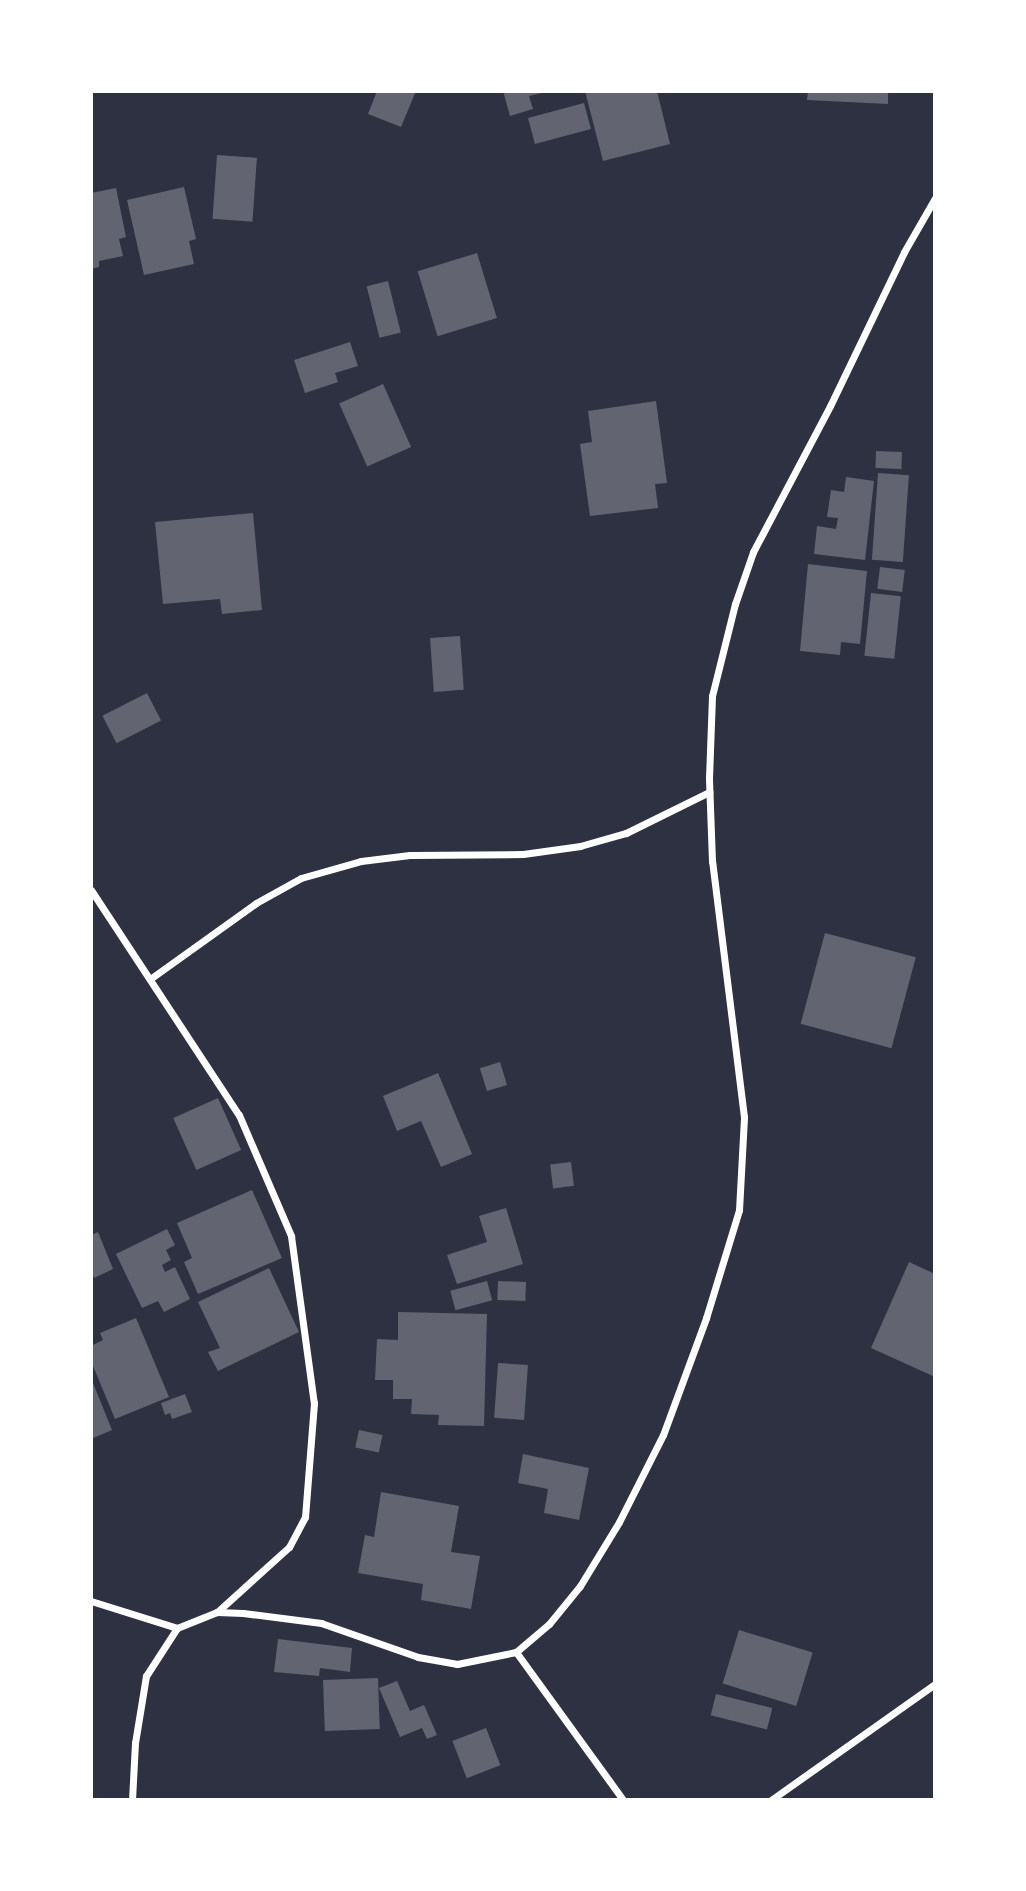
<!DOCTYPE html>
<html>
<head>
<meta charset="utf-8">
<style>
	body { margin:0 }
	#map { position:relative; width:1026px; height:1891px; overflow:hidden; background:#2d3142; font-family:"Exo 2",sans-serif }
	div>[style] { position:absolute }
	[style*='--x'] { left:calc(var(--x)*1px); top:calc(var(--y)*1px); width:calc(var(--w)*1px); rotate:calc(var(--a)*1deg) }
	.building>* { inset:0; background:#626471; transform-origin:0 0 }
	.minor>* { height:7px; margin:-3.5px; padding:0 3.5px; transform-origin:3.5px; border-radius:3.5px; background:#fff }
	span { translate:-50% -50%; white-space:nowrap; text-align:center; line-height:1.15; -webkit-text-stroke:7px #fff; paint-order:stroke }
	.frame { position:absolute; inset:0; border:93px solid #fff; pointer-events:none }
</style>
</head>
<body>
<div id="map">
	<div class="building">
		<i style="clip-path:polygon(377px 91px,416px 91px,401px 127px,368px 114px)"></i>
		<i style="clip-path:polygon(503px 91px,546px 91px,546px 92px,529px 96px,533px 109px,510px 116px)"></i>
		<i style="clip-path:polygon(585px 91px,657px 91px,670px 144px,603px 161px)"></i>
		<i style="clip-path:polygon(808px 91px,888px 91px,888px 104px,807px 100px)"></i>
		<i style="left:584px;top:103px;width:27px;height:58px;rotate:75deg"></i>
		<i style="left:217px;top:155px;width:40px;height:64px;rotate:4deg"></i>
		<i style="clip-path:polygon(184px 187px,196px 239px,189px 241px,194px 264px,144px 275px,127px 200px)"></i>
		<i style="clip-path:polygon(116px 188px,126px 237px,119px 239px,123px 256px,99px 261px,99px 267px,91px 269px,91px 193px)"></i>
		<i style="left:477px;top:253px;width:68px;height:62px;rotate:73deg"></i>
		<i style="left:388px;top:281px;width:53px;height:22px;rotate:76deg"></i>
		<i style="clip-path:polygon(350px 342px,358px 366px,335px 373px,338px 382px,305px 393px,294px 360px)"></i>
		<i style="left:383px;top:384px;width:69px;height:48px;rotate:66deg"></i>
		<i style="clip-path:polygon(656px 401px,667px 483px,655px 484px,658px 508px,590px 516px,580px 444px,592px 442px,588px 411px)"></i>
		<i style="left:876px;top:451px;width:26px;height:17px;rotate:2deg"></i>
		<i style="left:878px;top:473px;width:31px;height:87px;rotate:4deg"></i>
		<i style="clip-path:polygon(846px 477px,874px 481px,865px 560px,814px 554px,817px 526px,836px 529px,838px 518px,827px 517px,831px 490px,844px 492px)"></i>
		<i style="clip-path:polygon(253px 513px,262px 610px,222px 614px,220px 599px,163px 604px,155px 522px)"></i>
		<i style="clip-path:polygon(808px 564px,867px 571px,860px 644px,841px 642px,840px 655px,800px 651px)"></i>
		<i style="left:880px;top:567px;width:25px;height:22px;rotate:7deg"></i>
		<i style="left:871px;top:593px;width:30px;height:63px;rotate:6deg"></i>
		<i style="left:460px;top:636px;width:54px;height:30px;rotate:86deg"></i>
		<i style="left:147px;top:693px;width:31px;height:50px;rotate:63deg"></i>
		<i style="left:825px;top:933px;width:94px;height:94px;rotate:15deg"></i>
		<i style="left:500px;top:1062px;width:24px;height:21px;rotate:73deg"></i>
		<i style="clip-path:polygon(438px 1073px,472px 1154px,441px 1167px,421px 1121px,397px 1131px,383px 1096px)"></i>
		<i style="left:218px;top:1098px;width:57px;height:49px;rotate:66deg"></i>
		<i style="left:571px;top:1162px;width:24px;height:21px;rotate:83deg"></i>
		<i style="clip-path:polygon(252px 1190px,282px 1258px,198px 1294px,184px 1262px,192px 1258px,177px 1223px)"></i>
		<i style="clip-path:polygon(506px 1208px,523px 1264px,457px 1284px,447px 1255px,487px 1242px,479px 1216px)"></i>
		<i style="clip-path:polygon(167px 1229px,175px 1245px,166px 1250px,171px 1260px,162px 1265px,165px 1272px,175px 1267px,190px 1299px,164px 1312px,158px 1301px,142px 1308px,116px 1254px)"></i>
		<i style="clip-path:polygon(98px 1232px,113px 1269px,94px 1278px,91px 1270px,91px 1235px)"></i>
		<i style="clip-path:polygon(909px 1262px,935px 1274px,935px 1377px,871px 1348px)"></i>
		<i style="clip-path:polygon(269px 1268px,299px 1332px,218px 1371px,208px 1352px,220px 1348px,198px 1302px)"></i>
		<i style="left:487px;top:1281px;width:20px;height:38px;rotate:75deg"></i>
		<i style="left:498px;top:1281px;width:28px;height:19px;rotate:2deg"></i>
		<i style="clip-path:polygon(398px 1312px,487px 1314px,484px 1426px,438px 1425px,439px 1415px,411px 1414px,412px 1399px,393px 1399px,393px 1380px,375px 1380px,377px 1339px,398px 1340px)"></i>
		<i style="clip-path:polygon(136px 1318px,169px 1397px,115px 1419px,91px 1361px,91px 1346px,103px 1340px,100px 1333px)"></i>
		<i style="left:498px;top:1363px;width:30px;height:55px;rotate:4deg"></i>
		<i style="clip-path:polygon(91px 1378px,112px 1430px,91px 1439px)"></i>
		<i style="clip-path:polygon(185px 1394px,192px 1412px,172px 1419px,170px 1413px,165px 1415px,161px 1403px)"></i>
		<i style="left:359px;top:1430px;width:24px;height:18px;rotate:12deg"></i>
		<i style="clip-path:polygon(523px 1454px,589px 1468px,579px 1520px,544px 1513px,548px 1489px,518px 1483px)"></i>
		<i style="clip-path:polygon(381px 1492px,459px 1506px,451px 1552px,480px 1556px,471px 1609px,421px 1600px,423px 1584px,358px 1573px,365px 1535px,374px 1537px)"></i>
		<i style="left:739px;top:1630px;width:77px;height:56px;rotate:17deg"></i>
		<i style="clip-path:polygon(278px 1639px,352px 1648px,350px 1672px,320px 1668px,319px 1676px,274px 1672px)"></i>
		<i style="left:378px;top:1678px;width:51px;height:55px;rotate:88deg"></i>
		<i style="clip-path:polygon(397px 1681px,410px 1711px,424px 1705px,437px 1735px,427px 1739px,422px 1728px,400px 1737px,379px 1688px)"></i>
		<i style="left:716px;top:1694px;width:58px;height:22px;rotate:14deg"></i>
		<i style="left:486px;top:1728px;width:40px;height:36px;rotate:69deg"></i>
	</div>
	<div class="minor">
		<i style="--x:91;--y:890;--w:269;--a:56.7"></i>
		<i style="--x:239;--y:1115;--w:132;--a:66.7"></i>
		<i style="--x:291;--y:1236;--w:169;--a:82.2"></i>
		<i style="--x:314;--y:1403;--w:114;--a:94.5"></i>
		<i style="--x:305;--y:1517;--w:34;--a:118"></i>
		<i style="--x:289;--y:1547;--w:97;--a:137.9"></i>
		<i style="--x:150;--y:979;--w:130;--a:-35.6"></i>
		<i style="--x:256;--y:903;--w:51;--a:-29.1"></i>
		<i style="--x:301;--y:878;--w:62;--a:-15.8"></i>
		<i style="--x:361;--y:861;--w:49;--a:-7"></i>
		<i style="--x:410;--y:855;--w:113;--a:-0.5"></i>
		<i style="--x:523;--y:854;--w:58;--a:-8"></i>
		<i style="--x:580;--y:846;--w:48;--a:-15.8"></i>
		<i style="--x:626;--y:833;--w:93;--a:-26.3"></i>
		<i style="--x:91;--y:1601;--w:90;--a:17.4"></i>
		<i style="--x:516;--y:1652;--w:183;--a:54.1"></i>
		<i style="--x:132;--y:1800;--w:57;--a:-87"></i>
		<i style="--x:135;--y:1743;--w:68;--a:-80.7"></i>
		<i style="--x:146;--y:1676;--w:57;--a:-57.1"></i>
		<i style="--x:177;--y:1628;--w:43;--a:-21.8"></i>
		<i style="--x:217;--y:1612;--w:26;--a:2"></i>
		<i style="--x:243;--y:1613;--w:79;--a:7.3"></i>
		<i style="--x:321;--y:1623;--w:103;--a:19.3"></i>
		<i style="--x:418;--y:1657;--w:40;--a:10"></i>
		<i style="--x:457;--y:1664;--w:60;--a:-11.5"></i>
		<i style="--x:516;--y:1652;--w:43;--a:-40.3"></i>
		<i style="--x:549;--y:1624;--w:49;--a:-50.8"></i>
		<i style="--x:580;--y:1586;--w:75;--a:-58.6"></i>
		<i style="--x:619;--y:1522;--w:97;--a:-63.2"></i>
		<i style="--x:663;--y:1435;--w:125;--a:-69.8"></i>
		<i style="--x:706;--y:1318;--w:113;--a:-73"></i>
		<i style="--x:739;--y:1210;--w:93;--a:-86.9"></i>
		<i style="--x:744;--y:1117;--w:258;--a:-97.1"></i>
		<i style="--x:712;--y:861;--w:83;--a:-92.1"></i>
		<i style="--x:709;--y:778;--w:82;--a:-87.9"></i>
		<i style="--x:712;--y:696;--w:95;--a:-76"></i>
		<i style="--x:735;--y:604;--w:55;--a:-70.9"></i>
		<i style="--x:753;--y:552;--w:165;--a:-62.2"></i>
		<i style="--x:830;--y:406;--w:171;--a:-64.3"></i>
		<i style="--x:904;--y:252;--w:62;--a:-60.1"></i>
		<i style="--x:771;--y:1800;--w:201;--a:-35.3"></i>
	</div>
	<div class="frame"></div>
</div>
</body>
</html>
